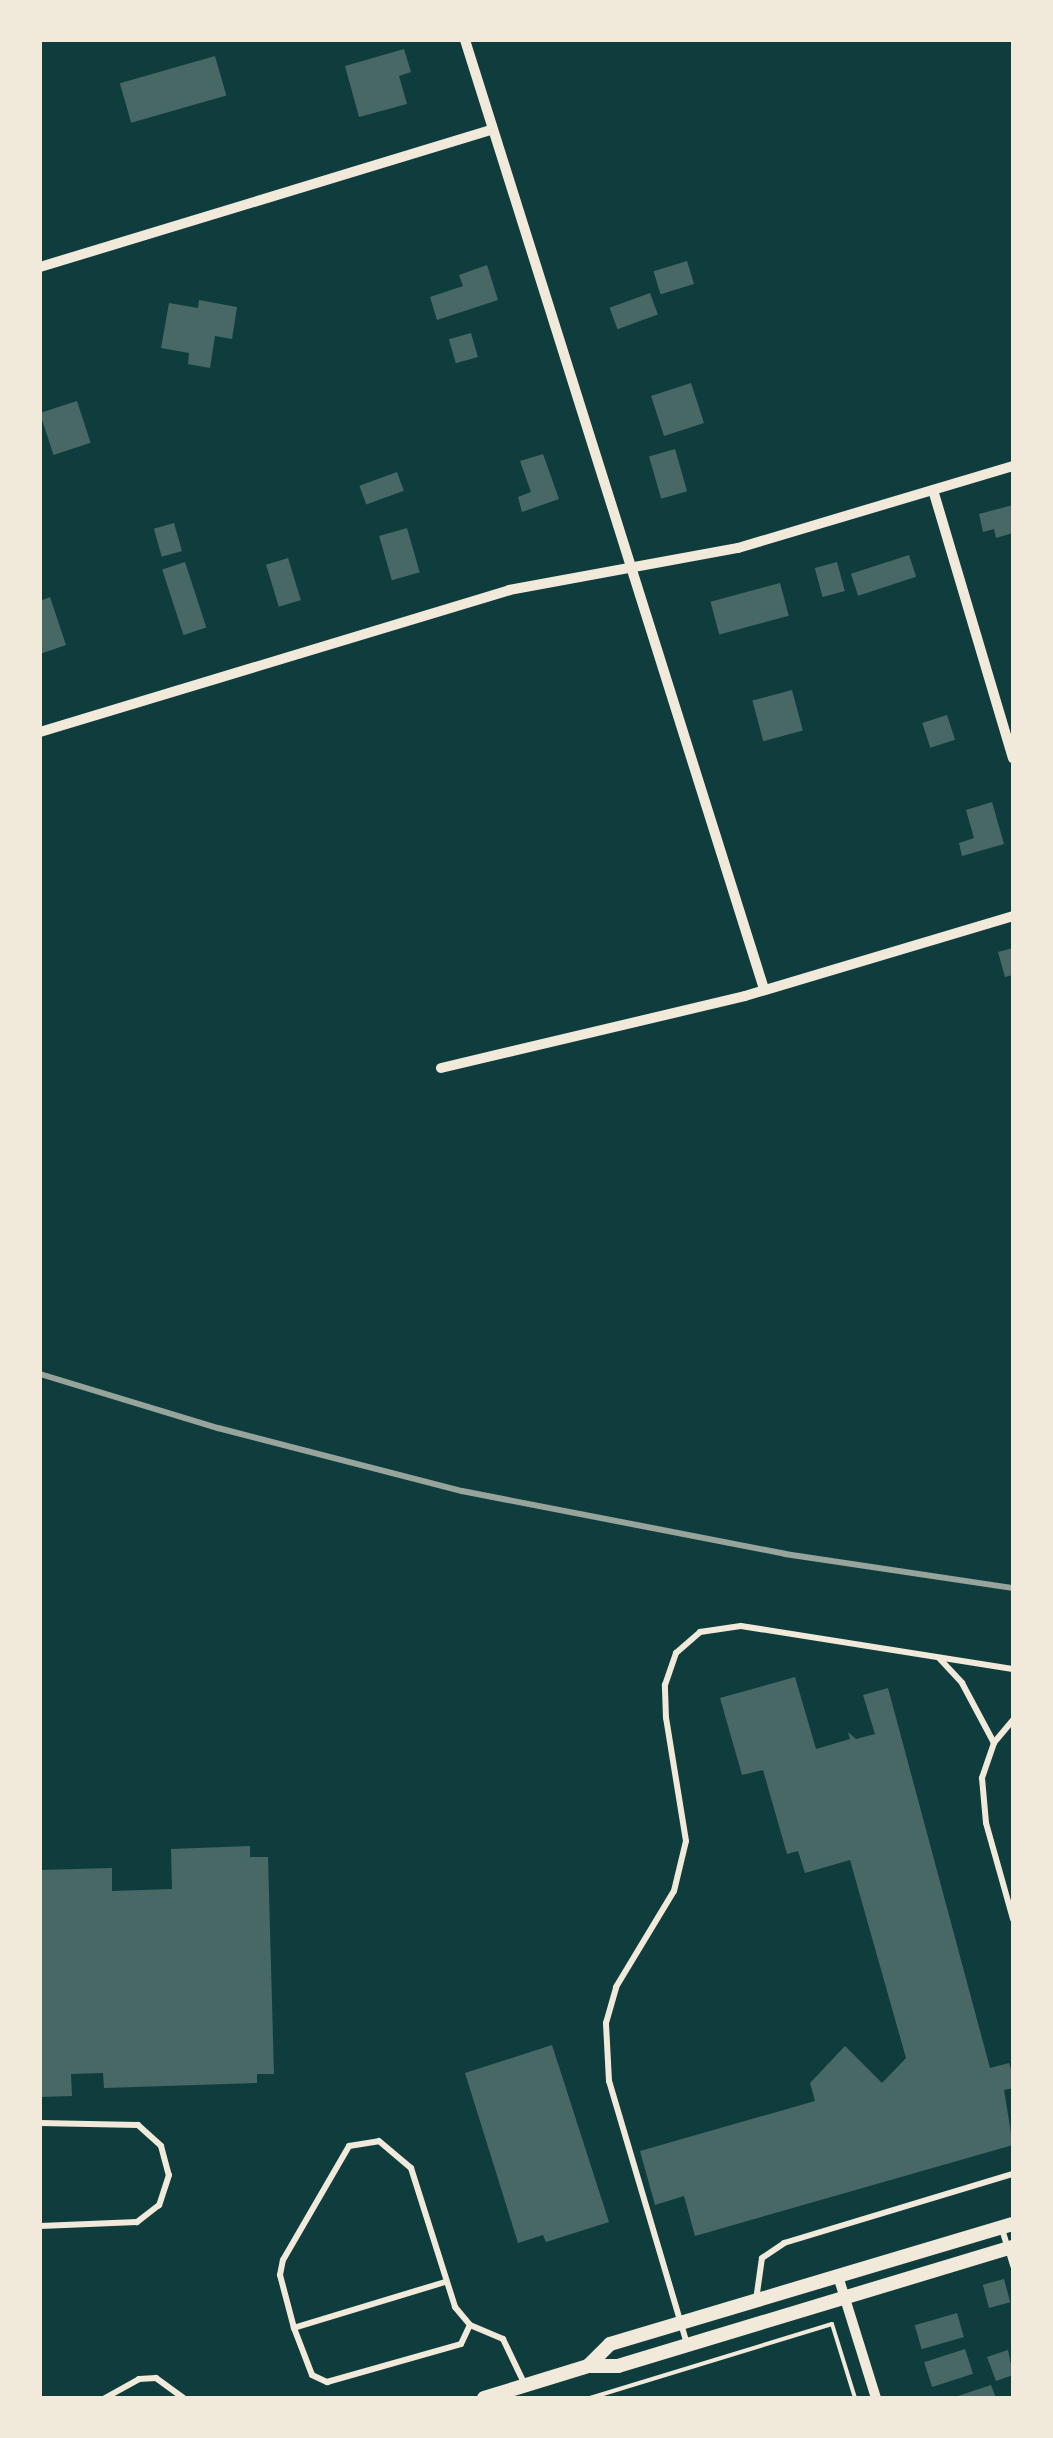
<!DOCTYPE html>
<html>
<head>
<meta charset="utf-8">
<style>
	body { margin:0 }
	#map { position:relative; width:1053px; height:2438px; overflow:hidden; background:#0f3d3e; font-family:"Source Sans 3",sans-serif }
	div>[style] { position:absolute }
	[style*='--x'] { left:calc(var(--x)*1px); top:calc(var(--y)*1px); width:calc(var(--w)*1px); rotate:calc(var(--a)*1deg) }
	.building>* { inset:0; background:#486865; transform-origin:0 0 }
	.path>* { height:4px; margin:-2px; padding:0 2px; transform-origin:2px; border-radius:2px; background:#f1e9da }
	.service>* { height:6px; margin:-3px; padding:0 3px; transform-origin:3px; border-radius:3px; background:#f1e9da }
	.minor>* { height:10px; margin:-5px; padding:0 5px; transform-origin:5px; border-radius:5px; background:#f1e9da }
	.tertiary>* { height:14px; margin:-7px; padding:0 7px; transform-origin:7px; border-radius:7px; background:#f1e9da }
	.rail>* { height:6px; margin:-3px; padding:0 3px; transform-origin:3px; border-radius:3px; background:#97a49c }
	span { translate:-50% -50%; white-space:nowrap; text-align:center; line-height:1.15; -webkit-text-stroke:8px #f1e9da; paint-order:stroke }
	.frame { position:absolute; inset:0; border:42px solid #f1e9da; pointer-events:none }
</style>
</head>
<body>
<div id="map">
	<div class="building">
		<i style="clip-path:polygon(404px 49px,411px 72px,399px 76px,407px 104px,359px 117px,345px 66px)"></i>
		<i style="left:215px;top:56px;width:41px;height:99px;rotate:74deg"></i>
		<i style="left:687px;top:261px;width:24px;height:35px;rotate:73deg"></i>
		<i style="clip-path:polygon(487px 265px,498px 300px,437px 320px,430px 297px,463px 286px,459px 275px)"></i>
		<i style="left:650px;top:293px;width:23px;height:43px;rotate:70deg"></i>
		<i style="clip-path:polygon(199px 300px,237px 307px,232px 339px,215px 336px,210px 368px,188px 364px,189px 353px,161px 348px,169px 303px,198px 308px)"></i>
		<i style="left:471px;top:333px;width:25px;height:23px;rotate:74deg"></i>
		<i style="left:691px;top:383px;width:42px;height:42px;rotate:72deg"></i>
		<i style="left:77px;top:401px;width:44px;height:39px;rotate:72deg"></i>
		<i style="left:675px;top:449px;width:44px;height:27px;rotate:74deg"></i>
		<i style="clip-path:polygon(543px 454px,559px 499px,522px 512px,518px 497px,531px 492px,520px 461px)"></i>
		<i style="left:397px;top:472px;width:20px;height:40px;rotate:70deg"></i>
		<i style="clip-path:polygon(1013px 505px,1013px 533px,996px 538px,994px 529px,983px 532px,979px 514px)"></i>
		<i style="left:174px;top:523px;width:29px;height:21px;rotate:74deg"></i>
		<i style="left:407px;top:528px;width:46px;height:29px;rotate:74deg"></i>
		<i style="left:909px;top:555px;width:23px;height:61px;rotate:72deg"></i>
		<i style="left:288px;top:558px;width:44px;height:23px;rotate:73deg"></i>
		<i style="left:185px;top:562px;width:69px;height:24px;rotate:72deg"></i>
		<i style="left:837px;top:562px;width:30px;height:23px;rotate:75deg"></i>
		<i style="left:780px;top:583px;width:34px;height:72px;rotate:75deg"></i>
		<i style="clip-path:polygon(50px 597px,66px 645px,40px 654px,40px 601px)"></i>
		<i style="left:792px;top:690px;width:42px;height:41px;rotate:75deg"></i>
		<i style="left:947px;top:715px;width:26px;height:26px;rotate:72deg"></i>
		<i style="clip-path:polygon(992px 802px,1004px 844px,962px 856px,959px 843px,974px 838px,966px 810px)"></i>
		<i style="clip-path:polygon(1013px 948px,1013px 975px,1005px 977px,998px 952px)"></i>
		<i style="clip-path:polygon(795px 1677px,816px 1749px,850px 1739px,848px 1732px,856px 1739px,875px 1734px,863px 1695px,888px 1688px,990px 2068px,1009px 2063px,1013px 2075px,1013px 2088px,1004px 2090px,1013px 2145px,695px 2236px,684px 2196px,655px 2205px,640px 2151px,815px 2101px,810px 2083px,845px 2046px,882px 2083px,906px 2058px,850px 1860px,805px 1873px,798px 1851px,787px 1854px,763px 1770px,742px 1775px,720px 1698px)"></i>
		<i style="clip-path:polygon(250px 1846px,250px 1857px,268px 1857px,274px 2074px,257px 2074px,257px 2083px,104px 2088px,103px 2073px,71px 2074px,72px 2096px,40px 2097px,40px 1870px,112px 1868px,112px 1891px,172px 1889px,171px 1849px)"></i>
		<i style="clip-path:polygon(552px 2045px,609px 2222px,546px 2242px,543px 2235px,518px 2243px,465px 2073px)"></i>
		<i style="left:1004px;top:2279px;width:24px;height:22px;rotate:75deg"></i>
		<i style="left:957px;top:2313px;width:25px;height:44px;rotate:74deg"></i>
		<i style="left:965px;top:2349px;width:26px;height:43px;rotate:72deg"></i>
		<i style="clip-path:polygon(1008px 2350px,1013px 2375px,996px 2381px,987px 2357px)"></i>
		<i style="clip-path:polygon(991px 2385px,996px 2398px,955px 2398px,955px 2397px)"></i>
	</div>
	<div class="path">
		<i style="--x:590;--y:2398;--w:253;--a:-17"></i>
		<i style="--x:832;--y:2324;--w:77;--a:72.7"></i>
	</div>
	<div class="service">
		<i style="--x:939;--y:1658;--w:34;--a:47"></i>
		<i style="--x:962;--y:1683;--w:68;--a:61.9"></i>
		<i style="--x:1013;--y:1720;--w:30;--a:130"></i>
		<i style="--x:994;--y:1743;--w:37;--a:109"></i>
		<i style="--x:982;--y:1778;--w:45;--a:84.9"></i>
		<i style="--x:986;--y:1823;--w:100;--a:74.3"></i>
		<i style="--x:40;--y:2123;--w:98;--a:1.2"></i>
		<i style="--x:138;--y:2125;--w:31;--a:42"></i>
		<i style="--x:161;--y:2146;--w:30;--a:75"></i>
		<i style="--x:169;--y:2175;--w:32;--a:108"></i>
		<i style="--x:159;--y:2205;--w:28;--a:142"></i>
		<i style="--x:137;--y:2222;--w:97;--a:177.6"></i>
		<i style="--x:1002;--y:2229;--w:39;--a:73"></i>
		<i style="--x:445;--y:2282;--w:158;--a:163.1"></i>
		<i style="--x:294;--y:2328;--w:55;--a:-104.8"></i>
		<i style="--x:280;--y:2275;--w:15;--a:-79"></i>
		<i style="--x:283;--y:2260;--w:132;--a:-59.9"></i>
		<i style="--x:349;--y:2146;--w:30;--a:-9"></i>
		<i style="--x:379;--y:2141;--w:42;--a:40.2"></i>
		<i style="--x:411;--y:2168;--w:146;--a:72.4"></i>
		<i style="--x:455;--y:2307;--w:23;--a:50"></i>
		<i style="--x:470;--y:2325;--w:36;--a:23"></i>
		<i style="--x:503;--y:2339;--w:51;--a:64.4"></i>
		<i style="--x:756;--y:2300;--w:42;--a:-81.9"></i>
		<i style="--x:762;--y:2258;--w:27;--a:-34"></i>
		<i style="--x:784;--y:2243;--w:239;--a:-16.8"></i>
		<i style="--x:294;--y:2328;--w:50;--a:69"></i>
		<i style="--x:312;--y:2375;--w:17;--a:25"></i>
		<i style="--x:327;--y:2382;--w:139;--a:-15.8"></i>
		<i style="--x:461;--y:2344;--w:21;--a:-65"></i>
		<i style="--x:687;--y:2344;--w:274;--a:-106.5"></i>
		<i style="--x:609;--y:2081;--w:58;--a:-93"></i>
		<i style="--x:606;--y:2023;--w:37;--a:-74"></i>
		<i style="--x:616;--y:1987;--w:112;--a:-58.9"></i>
		<i style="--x:674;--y:1891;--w:51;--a:-76.5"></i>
		<i style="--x:686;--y:1841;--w:125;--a:-99.2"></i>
		<i style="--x:666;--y:1718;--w:33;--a:-92"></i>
		<i style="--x:665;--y:1685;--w:34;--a:-71"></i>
		<i style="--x:676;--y:1653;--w:32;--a:-41"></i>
		<i style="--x:700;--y:1632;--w:41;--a:-8.3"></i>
		<i style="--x:741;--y:1626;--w:275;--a:9"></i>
		<i style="--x:105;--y:2398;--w:39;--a:-29"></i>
		<i style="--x:139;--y:2379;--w:17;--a:-3"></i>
		<i style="--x:156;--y:2378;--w:34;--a:36"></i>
	</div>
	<div class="minor">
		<i style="--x:465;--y:40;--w:995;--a:72.51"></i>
		<i style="--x:40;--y:267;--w:471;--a:-16.9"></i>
		<i style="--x:933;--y:490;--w:280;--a:73.4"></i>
		<i style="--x:40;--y:732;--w:490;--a:-16.8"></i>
		<i style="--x:509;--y:590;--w:233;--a:-10.4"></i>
		<i style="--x:738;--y:548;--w:287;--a:-16.6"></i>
		<i style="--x:441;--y:1068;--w:312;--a:-13.3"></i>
		<i style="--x:745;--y:996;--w:280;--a:-16.6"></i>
		<i style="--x:838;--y:2276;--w:128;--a:72.7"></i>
	</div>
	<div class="tertiary">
		<i style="--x:588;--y:2366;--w:31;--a:-45"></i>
		<i style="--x:610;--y:2344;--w:420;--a:-16.6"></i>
		<i style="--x:484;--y:2398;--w:109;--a:-17.1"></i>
		<i style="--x:588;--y:2366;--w:30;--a:0"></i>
		<i style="--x:618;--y:2366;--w:413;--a:-16.8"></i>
	</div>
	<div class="rail">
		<i style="--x:40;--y:1374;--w:186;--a:16.9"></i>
		<i style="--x:218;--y:1428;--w:252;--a:14.5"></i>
		<i style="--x:462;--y:1491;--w:329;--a:11"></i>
		<i style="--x:785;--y:1554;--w:231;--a:8.5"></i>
	</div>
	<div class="frame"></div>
</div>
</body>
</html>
